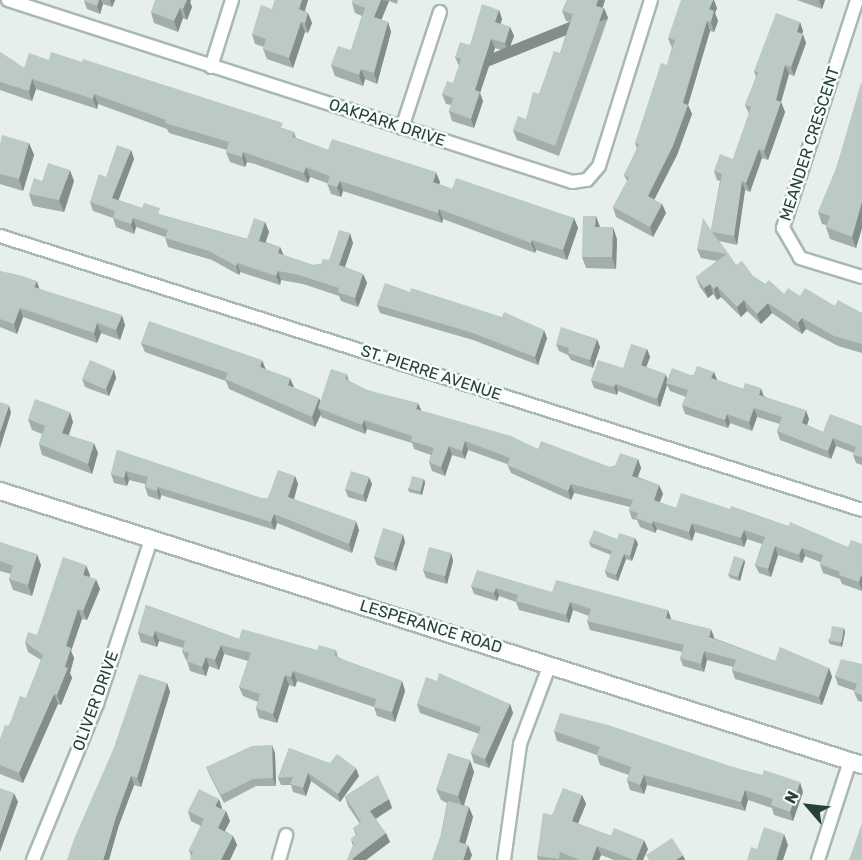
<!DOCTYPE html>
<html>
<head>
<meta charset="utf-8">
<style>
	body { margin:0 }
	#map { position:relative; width:862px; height:860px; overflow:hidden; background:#e6efeb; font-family:Rubik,sans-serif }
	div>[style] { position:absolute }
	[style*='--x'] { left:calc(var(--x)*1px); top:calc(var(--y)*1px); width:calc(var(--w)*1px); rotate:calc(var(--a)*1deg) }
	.roads { filter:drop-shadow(2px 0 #a8b8b2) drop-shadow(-2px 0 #a8b8b2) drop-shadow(0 2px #a8b8b2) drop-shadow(0 -2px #a8b8b2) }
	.minor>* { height:12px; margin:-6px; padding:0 6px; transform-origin:6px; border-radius:6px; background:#fff }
	.secondary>* { height:16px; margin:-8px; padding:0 8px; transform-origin:8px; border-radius:8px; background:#fff }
	.wall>* { inset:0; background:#a1aea9 }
	.shaded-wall>* { inset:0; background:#838d89; transform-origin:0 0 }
	.building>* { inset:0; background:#bbcac4; transform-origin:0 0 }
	span { translate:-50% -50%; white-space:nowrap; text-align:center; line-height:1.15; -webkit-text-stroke:5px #f7fbf9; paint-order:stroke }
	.street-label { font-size:16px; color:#24423a }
	.north { position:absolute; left:778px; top:776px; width:60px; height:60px; -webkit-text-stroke:4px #f7fbf9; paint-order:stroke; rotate:298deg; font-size:16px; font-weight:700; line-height:24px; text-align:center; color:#24423a }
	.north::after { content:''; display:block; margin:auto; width:21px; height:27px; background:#24423a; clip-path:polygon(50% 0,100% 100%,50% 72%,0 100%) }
</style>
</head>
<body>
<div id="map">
	<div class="roads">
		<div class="minor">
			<i style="--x:8;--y:0;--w:593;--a:17.88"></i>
			<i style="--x:572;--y:182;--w:15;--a:-8"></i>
			<i style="--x:587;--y:180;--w:18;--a:-49"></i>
			<i style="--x:599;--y:166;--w:174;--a:-72.6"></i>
			<i style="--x:857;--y:0;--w:240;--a:108"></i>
			<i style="--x:783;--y:228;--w:34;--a:60"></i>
			<i style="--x:800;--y:258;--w:65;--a:17"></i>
			<i style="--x:211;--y:67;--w:70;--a:-72.6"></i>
			<i style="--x:402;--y:128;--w:122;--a:-71.9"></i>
			<i style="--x:0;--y:236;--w:904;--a:17.63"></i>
			<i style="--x:33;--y:860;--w:169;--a:-67.7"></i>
			<i style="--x:97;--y:704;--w:173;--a:-71.8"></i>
			<i style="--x:279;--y:860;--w:26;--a:-74"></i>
			<i style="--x:504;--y:860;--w:117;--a:-82.1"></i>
			<i style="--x:520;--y:744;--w:85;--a:-69.4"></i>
			<i style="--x:818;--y:860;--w:104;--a:-72.1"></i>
		</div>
		<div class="secondary">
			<i style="--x:0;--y:491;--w:904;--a:17.63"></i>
		</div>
	</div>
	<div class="wall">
		<i style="clip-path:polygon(84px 0,115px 0,112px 7px,103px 4px,100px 14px,87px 9px,84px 1px)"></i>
		<i style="clip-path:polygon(191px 0,190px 2px,192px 7px,187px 20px,183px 18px,178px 32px,154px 23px,151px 12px)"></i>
		<i style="clip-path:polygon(275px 0,308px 0,305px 11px,308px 13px,312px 23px,308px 33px,305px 32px,293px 68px,267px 59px,263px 49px,264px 47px,255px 44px,252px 34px,272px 9px)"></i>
		<i style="clip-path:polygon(353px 0,398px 0,397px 4px,389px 1px,381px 20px,388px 22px,391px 32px,377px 84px,365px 79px,363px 86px,335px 76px,331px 65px,351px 50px,362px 16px,355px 13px,352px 3px)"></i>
		<i style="clip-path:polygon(567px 0,605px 0,602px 8px,604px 8px,608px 18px,559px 156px,517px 140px,513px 130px,526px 119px,560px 53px,570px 22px,566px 21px,562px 11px)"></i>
		<i style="clip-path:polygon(797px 0,825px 0,822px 9px)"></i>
		<i style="clip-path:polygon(717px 8px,715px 13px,718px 21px,714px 32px,710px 31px,688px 105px,692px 114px,677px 155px,654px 200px,662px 204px,666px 213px,653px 237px,616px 217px,613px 207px,627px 181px,624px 175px,637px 149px,635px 143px,667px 65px,672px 48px,668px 38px)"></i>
		<i style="clip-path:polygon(499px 10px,502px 19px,501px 24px,510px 27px,514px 36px,508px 52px,495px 48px,480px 93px,483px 101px,474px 128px,452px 121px,449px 111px,451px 105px,446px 104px,442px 94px,453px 83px,459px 66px,455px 57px,470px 45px)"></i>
		<i style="clip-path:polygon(800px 22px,803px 31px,802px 34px,806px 43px,794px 76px,789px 74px,781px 102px,785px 112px,768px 160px,762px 158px,750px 192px,745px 190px,737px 245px,719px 241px,736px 265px,765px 284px,784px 294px,800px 296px,862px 313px,862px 353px,838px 346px,806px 329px,802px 334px,772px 313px,761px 324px,747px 311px,741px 317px,721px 297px,717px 300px,713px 294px,708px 298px,700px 287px,696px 277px,717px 261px,701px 258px,697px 249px,711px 230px,720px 181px,717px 180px,714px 171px,733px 159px,749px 114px,745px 105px,756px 77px,754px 71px)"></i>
		<i style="clip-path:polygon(0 52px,24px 68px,49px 60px,285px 129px,294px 132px,296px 138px,328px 150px,440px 182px,439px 184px,452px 189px,574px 218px,578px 228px,567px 260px,536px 250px,535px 253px,443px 219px,442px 223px,343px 191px,341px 197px,331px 194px,327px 183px,310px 177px,308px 183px,255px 164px,247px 162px,245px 167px,230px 162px,226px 152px,227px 150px,169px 133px,167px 129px,98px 104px,97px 109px,36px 89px,32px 101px,0 90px)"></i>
		<i style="clip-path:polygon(862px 83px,862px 228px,856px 248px,830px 239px,826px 227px,826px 225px,822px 224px,818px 212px,836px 169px)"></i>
		<i style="clip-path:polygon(29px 143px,34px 155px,23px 191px,0 184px,0 144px)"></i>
		<i style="clip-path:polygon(131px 150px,134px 159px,118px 200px,162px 215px,247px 239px,265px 222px,269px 232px,265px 242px,280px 247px,283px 255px,313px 265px,321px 264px,329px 260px,353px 243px,345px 267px,363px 274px,367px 283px,358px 307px,341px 301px,339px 296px,303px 284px,281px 280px,280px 285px,240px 272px,239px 275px,212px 260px,168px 247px,165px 237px,136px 227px,134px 234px,116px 227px,113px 218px,93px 211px,90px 202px,106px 177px)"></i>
		<i style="clip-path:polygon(42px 181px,74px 181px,64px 212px,33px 206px,29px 194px)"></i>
		<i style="clip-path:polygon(596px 216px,600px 227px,617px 239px,616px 269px,586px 268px,582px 257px)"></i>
		<i style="clip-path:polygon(0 271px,39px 289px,125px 325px,120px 340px,101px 333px,97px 343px,23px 317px,17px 334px,0 327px)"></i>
		<i style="clip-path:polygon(377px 305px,547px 338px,538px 365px,473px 340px,380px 313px)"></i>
		<i style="clip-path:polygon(141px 343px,265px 369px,294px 388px,319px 398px,320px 402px,347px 374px,349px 381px,367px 390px,421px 411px,538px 449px,610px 467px,638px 459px,641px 468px,638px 477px,659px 485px,663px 494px,659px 502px,676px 508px,848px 547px,862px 544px,862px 591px,842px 584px,840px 579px,823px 573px,820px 564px,820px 562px,805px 556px,802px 563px,778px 555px,771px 577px,759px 573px,755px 565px,762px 544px,747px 539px,744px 547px,695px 532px,692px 541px,657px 529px,655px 533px,640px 527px,637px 520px,632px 519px,629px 510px,630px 507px,574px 493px,571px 500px,511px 473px,507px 464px,468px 450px,465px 459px,452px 455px,445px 476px,432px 471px,429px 462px,431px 455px,414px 449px,412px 443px,367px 429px,365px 434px,321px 417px,321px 414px,315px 427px,229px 389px,226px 381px,145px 352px)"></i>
		<i style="clip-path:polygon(556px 344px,600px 347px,593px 368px,571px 360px,568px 355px,559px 351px)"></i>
		<i style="clip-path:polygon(647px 349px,650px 357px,646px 367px,668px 379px,714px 372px,717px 380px,764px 396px,809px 419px,807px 425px,823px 432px,862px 426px,862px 465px,856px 463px,853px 455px,854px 453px,836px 446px,831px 459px,780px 440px,777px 431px,780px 424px,757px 417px,752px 431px,730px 423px,728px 428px,685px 414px,682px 405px,686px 397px,670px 391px,667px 385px,660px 407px,618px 391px,617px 395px,594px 388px,591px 380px,623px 368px)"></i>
		<i style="clip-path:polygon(114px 370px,116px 378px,109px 396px,85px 387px,82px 379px)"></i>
		<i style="clip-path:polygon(28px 419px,73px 422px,69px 435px,98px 453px,92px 474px,42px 455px,39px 444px,42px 434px,32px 430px)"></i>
		<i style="clip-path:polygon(117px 450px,261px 498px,268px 498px,295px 476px,298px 484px,294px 499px,359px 530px,352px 553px,277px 523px,275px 530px,161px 495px,160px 500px,148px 496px,145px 487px,145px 484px,129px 480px,127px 486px,114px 483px,111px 474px)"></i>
		<i style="clip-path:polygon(424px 479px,425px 483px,422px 495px,409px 492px,408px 488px)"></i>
		<i style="clip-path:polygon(372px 484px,366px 502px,348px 497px,345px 489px)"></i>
		<i style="clip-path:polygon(635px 538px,638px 544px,632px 561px,626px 559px,618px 581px,607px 577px,605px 571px,611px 555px,591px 547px,589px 542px)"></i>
		<i style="clip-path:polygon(0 542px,41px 565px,32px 596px,13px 590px,9px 579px,11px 574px,0 571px)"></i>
		<i style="clip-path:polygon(405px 542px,396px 571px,377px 565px,374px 557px)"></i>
		<i style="clip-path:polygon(451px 553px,453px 561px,447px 584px,426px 578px,423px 570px)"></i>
		<i style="clip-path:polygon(745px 562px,740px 581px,730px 578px,728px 574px)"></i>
		<i style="clip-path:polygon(90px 575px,89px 576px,100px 589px,87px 620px,82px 619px,71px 651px,74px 658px,70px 673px,72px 678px,61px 705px,58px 704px,23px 783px,0 774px,0 739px,26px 698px,41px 660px,28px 652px,25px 642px,37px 635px)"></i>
		<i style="clip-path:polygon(471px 586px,552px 592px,668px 610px,671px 619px,714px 637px,714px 638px,775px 661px,829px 668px,832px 677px,822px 705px,735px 679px,732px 670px,733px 667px,707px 660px,704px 672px,683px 666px,680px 658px,682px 652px,590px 630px,587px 621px,589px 616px,573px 610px,569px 623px,519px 610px,516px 602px,499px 596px,497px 601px,474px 594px)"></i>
		<i style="clip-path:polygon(146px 605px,239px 639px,317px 650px,336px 650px,338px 657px,344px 660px,402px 681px,405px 691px,395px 722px,377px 716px,374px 707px,297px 681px,295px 687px,289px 685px,277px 723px,259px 718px,256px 708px,258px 702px,243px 696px,239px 687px,248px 661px,224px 654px,219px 670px,209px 666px,206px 676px,190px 671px,187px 661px,186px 660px,182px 651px,183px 648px,159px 641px,157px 647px,141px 642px,138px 632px)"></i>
		<i style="clip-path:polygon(844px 628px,845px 632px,842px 647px,830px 644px,828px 640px)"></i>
		<i style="clip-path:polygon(862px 664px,862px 702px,858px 701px,854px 692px,855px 691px,838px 685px,835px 676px)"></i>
		<i style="clip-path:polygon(167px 683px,170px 692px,141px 787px,134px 785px,119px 825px,67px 860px)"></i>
		<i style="clip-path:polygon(417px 704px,510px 704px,513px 713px,489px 768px,474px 763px,471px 753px,479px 734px,420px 713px)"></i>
		<i style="clip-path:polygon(554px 731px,803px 792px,793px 821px,774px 815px,772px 808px,748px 800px,745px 811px,647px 785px,644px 794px,630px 790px,627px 780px,629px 775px,600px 765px,597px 755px,557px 741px)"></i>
		<i style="clip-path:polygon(289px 748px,359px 776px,340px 802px,311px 781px,306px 796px,293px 792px,291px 785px,281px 785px,278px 778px)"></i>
		<i style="clip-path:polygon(275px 753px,276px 786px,256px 786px,224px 803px,209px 774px,206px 767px)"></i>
		<i style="clip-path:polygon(474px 772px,464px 805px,469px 807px,473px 817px,465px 844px,472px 855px,441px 834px,447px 803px,441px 800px,436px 789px)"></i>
		<i style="clip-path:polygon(582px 795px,586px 804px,578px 824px,648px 849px,643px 860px,614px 860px,601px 855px,599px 860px,538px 860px,537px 856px,552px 815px)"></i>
		<i style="clip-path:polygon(345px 796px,392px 808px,376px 819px,390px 842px,366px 860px,347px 860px,353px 846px,351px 839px,356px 835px,353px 828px,360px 824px,348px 806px)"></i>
		<i style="clip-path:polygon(222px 808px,222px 809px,226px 811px,230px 821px,225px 831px,233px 836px,237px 845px,230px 860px,190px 860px,191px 856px,189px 850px,201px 826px,191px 821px,188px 811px)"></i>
	</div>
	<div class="shaded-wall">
		<i style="clip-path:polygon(99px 0,101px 0,103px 4px,100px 14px,97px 6px)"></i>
		<i style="clip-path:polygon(110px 0,115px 0,112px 7px)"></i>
		<i style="clip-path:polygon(186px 0,191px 0,190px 2px,192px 7px,187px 20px,183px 9px)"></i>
		<i style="clip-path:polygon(302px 0,308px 0,302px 19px,299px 9px)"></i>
		<i style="clip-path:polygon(381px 0,389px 1px,378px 28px,374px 17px)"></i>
		<i style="clip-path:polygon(598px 0,605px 0,600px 16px,596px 6px)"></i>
		<i style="clip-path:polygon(713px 0,714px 0,717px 8px,715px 13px,718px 21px,714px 32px,711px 22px,709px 9px)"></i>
		<i style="clip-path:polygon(819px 0,825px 0,822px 9px)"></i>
		<i style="clip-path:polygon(180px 8px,183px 18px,178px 32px,174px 21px)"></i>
		<i style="left:604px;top:8px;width:11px;height:146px;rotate:68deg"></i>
		<i style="clip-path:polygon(499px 10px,502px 19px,498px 31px,495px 22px)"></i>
		<i style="clip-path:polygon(308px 13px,312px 23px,308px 33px,305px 23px)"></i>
		<i style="clip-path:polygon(707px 21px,710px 31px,688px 105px,692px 114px,677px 155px,651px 206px,648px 196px)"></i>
		<i style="clip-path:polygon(301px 22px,305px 32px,293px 68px,289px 58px)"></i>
		<i style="clip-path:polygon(388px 22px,391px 32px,377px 84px,374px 73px)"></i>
		<i style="clip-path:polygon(800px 22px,803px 31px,800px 41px,797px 32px)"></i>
		<i style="clip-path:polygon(510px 27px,514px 36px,508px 52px,505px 43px)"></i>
		<i style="clip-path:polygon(803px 34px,806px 43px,794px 76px,791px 67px)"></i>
		<i style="clip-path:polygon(491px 39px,495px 48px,480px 93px,483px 101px,474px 128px,471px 119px,475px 90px)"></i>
		<i style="clip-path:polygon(785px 65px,789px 74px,779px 109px,776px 100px)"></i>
		<i style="clip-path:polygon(361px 69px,365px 79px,363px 86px,359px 75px)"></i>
		<i style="clip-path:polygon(32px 79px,36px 89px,32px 101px,29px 91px)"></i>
		<i style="clip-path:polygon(94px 94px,98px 104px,97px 109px,93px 99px)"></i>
		<i style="clip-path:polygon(781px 102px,785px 112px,768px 160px,764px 151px)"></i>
		<i style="clip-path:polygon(29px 143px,34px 155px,23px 191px,19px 179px)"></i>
		<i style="clip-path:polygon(759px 149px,762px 158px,750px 192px,746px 183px)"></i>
		<i style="clip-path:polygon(131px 150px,134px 159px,116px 207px,112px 198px)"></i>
		<i style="clip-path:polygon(243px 152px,247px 162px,245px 167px,242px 157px)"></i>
		<i style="clip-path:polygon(306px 167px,310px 177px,308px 183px,304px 173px)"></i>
		<i style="clip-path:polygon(70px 170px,74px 181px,64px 212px,59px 200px)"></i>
		<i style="clip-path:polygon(436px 172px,440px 182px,437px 192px,433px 182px)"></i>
		<i style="clip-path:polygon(340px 181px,343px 191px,341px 197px,337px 187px)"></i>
		<i style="clip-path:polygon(742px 181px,745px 190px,737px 245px,734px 236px)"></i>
		<i style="clip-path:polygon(862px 202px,862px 228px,856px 248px,852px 237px)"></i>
		<i style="clip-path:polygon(662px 204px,666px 213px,653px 237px,650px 227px)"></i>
		<i style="clip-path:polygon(439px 209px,443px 219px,442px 223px,438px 213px)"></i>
		<i style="clip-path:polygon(596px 216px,600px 228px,595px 227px)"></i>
		<i style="clip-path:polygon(133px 218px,136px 227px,134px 234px,131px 224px)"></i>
		<i style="clip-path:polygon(574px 218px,578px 228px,567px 260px,563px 250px)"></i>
		<i style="clip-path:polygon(265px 222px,269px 232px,263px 250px,259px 241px)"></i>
		<i style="clip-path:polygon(613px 227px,617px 239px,616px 269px,612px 257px)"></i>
		<i style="clip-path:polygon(350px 233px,353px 243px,342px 275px,339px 265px)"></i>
		<i style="clip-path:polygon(532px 240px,536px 250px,535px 253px,531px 243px)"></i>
		<i style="clip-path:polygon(280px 247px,284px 256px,278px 253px)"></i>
		<i style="clip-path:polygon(237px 263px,240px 272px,239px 275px,236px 266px)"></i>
		<i style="clip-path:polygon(278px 271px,281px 280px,280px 285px,276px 276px)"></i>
		<i style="clip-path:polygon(363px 274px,367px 283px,358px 307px,355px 298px)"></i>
		<i style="clip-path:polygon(37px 281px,40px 291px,34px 287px)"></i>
		<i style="clip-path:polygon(710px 284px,713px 294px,708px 298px,704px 288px)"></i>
		<i style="clip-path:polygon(717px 286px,721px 297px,717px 300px,714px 289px)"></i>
		<i style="clip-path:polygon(744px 300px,747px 311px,741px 317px,737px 307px)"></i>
		<i style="clip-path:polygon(768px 303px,772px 313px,761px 324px,757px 314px)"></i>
		<i style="clip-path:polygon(20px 308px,23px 317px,17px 334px,14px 324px)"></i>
		<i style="clip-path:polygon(122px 315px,125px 325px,120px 340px,116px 330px)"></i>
		<i style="clip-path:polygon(802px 318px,806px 329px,802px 334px,798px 323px)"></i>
		<i style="clip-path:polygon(97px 323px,101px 333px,97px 343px,94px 333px)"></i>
		<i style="clip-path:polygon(544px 330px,547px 338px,538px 365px,535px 357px)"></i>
		<i style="clip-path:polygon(597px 339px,600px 347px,593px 368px,590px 360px)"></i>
		<i style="clip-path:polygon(647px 349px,650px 357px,644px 373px,641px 365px)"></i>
		<i style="clip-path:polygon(262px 360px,266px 370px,260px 367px)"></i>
		<i style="clip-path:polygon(114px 370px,116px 378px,109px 396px,106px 388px)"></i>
		<i style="clip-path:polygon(714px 372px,717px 380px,711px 378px)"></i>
		<i style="clip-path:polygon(666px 374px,668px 382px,666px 383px,667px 385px,660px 407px,657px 399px)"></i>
		<i style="clip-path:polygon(290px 378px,294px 387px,291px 395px,288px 385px)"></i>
		<i style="clip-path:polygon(616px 384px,618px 391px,617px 395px,614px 387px)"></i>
		<i style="clip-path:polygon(761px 388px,764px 397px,759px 395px)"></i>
		<i style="clip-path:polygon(319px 398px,323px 408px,318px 408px,321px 414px,315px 427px,312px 417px)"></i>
		<i style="clip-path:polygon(418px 403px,422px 412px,416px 409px)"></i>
		<i style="clip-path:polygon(9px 405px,11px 413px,0 448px,0 432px)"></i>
		<i style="clip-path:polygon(754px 408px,757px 417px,752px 431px,749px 422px)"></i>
		<i style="clip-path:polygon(806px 410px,809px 419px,805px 431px,802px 423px)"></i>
		<i style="clip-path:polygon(70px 412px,73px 422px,66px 443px,62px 433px)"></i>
		<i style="clip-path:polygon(727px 414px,730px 423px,728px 428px,725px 420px)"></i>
		<i style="clip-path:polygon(364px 420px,367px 429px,365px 434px,362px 425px)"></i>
		<i style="clip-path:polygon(833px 438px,836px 446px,831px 459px,828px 451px)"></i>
		<i style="clip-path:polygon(465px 441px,468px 450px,465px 459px,462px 451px)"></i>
		<i style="clip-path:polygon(94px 443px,98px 453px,92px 474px,88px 464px)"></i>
		<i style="clip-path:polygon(449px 446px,452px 455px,445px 476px,441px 467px)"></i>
		<i style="clip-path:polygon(638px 459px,641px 468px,635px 484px,632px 476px)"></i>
		<i style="clip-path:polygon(126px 471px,129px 480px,127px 486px,124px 478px)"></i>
		<i style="clip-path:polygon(295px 476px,298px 484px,292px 506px,288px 497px)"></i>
		<i style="clip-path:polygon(369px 477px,372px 484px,366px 502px,363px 495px)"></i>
		<i style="clip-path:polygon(424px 479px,425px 483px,422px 495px,420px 492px)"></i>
		<i style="clip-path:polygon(571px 484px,574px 493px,571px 500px,568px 491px)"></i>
		<i style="clip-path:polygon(659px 485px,663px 494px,657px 509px,654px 500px)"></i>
		<i style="clip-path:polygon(158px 487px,161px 495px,160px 500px,157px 491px)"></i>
		<i style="clip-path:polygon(274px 514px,277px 523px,275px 530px,271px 522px)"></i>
		<i style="clip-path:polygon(356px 521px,359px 530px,352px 553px,349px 544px)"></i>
		<i style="clip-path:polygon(653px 521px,657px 529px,655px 533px,652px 524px)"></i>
		<i style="clip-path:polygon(692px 523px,695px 532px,692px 541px,689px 532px)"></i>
		<i style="clip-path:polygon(744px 530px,747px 539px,744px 547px,741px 538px)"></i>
		<i style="clip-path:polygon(403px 534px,405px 542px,396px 571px,394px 563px)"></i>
		<i style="clip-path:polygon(635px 538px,638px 544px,632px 561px,630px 556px)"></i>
		<i style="clip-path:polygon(775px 546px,778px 555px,771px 577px,768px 569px)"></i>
		<i style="clip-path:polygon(802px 548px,805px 556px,802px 563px,799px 555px)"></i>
		<i style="clip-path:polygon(451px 553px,453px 561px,447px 584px,444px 576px)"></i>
		<i style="clip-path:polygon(37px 554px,41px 565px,32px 596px,28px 585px)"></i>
		<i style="clip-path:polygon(624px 554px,626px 559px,618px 581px,616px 575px)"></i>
		<i style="clip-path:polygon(744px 559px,745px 562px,740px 581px,738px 577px)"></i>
		<i style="clip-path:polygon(86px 565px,90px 575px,87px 584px,83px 575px)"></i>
		<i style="clip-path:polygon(861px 575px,862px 578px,862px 591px,859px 582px)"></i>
		<i style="clip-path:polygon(96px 579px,100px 589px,87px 620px,83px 611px)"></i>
		<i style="clip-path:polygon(496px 588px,499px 596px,497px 601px,494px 593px)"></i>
		<i style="clip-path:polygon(570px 602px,573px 610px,569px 623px,566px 615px)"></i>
		<i style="clip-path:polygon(78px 609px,82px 619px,71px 651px,74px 658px,70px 673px,72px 678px,61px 705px,57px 695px,65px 667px,66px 646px)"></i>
		<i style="clip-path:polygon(668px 610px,671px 619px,669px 626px,666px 618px)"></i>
		<i style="clip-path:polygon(844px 628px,845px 632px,842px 647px,840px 643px)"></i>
		<i style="clip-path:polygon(711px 629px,714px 637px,712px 645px,709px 637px)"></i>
		<i style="clip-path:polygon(155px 631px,159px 641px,157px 647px,153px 637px)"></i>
		<i style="clip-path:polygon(221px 645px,224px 654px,219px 670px,215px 660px)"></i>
		<i style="clip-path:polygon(704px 651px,707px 660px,704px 672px,701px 664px)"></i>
		<i style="clip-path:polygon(206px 657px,209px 666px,206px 676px,202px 667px)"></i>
		<i style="clip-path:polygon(829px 668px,832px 677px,822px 705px,819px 697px)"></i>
		<i style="clip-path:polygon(293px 671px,297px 681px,295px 687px,291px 677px)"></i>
		<i style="clip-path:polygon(285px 675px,289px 685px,277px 723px,273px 714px)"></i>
		<i style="clip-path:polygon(402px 681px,405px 691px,395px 722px,392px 712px)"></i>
		<i style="clip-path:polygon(167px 683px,170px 692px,141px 787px,137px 778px)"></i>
		<i style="clip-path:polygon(54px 694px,58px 704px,23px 783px,19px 773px)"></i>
		<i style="clip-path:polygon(510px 704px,513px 713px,489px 768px,485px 759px)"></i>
		<i style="clip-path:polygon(272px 745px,275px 753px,276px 786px,273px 778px)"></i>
		<i style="clip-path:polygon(470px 760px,474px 772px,463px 808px,458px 796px)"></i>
		<i style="clip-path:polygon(356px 768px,359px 776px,340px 802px,338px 794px)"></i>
		<i style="clip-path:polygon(308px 773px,311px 781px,306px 796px,303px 788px)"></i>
		<i style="clip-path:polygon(644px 775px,647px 785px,644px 794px,640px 785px)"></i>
		<i style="clip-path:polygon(131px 776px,134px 785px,119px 825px,109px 860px,103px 860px,116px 817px)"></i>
		<i style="clip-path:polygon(800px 782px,803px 792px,793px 821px,790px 812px)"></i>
		<i style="clip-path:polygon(745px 790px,748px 800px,745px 811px,741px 802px)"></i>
		<i style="clip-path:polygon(14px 793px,18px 802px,0 852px,0 834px)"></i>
		<i style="clip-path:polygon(582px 795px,586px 804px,575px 830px,572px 821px)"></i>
		<i style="clip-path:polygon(219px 799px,222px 808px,219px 815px,215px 806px)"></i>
		<i style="clip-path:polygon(389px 799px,392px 808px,373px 820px,370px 811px)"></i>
		<i style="clip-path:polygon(469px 807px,473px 817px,463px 852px,459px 842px)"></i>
		<i style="clip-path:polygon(226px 811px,230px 821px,221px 838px,218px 828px)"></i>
		<i style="clip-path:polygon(386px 833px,390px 842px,366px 860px,352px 860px,352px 859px)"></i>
		<i style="clip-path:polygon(784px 834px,788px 845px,783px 860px,776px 860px)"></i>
		<i style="clip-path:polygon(233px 836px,237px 845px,230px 860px,221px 860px)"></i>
		<i style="clip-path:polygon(644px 840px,648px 849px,643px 860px,636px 860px)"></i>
		<i style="clip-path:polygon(468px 845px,472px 855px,470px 860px,463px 860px)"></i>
		<i style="clip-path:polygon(597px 846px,601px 855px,599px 860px,592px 860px)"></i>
		<i style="clip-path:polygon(683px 855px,685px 860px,676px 860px)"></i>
	</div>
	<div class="building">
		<i style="clip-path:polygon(84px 0,99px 0,97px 6px,84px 1px)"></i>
		<i style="clip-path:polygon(155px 0,187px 0,183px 9px,180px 8px,174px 21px,151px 12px)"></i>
		<i style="clip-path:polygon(275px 0,302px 0,299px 9px,308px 13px,305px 23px,301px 22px,289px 58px,263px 49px,266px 39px,252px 34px,261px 5px,272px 9px)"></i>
		<i style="clip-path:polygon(353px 0,381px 0,374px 17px,388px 22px,374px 73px,361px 69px,359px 75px,331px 65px,338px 46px,351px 50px,365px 8px,352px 3px)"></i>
		<i style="clip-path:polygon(567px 0,598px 0,596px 6px,604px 8px,555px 146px,513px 130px,518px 116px,526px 119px,533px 92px,539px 94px,554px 51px,560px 53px,573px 14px,562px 11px)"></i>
		<i style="clip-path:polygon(681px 0,713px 0,709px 9px,714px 11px,711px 22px,707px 21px,683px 103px,688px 105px,673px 146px,648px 196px,662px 204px,650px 227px,613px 207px,629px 177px,624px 175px,639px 144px,635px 143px,661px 63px,667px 65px,675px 40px,668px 38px)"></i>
		<i style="clip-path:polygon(482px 4px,499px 10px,495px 22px,510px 27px,505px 43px,491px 39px,475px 90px,480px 92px,471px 119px,449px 111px,453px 98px,442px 94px,447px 81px,453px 83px,461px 59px,455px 57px,460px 42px,470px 45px)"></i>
		<i style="clip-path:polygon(776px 13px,800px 22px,797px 32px,803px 34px,791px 67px,785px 65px,776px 100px,781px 102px,764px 151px,759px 149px,746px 183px,742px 181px,734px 236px,712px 232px,728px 253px,727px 254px,697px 249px,703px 218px,711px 230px,722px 174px,714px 171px,720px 154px,733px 159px,751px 107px,745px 105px,758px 72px,754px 71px)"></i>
		<i style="clip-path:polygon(0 52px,24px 68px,29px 53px,49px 60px,51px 52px,82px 62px,83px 59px,283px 123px,281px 128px,294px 132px,292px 137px,328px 150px,332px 139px,436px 172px,433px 182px,452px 189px,456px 178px,574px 218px,563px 250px,532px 240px,531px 243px,439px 209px,438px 213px,340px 181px,337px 187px,327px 184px,330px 176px,306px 167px,304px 173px,243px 152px,242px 157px,226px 152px,229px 142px,165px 123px,166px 120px,94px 94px,93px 99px,32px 79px,29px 91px,0 82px)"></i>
		<i style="clip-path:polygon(861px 83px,862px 83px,862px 202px,852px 237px,826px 227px,830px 216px,818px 212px,836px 169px)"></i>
		<i style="clip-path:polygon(2px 135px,29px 143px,19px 179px,0 174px,0 144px)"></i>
		<i style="clip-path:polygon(117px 145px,131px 150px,112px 198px,142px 208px,144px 203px,160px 208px,158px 214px,247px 239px,254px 218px,265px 222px,259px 241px,280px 247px,278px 253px,313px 265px,321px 264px,323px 259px,329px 260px,339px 230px,350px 233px,339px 265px,363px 274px,355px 298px,338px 292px,339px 288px,299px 275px,278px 271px,276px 276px,237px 263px,236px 266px,209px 251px,165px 238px,168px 230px,133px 218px,131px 224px,113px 218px,115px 211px,90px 202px,99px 174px,106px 177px)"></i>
		<i style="clip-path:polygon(48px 163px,70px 170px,59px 200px,29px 194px,34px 178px,42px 181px)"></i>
		<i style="clip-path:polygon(583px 216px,596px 216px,595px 227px,613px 227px,612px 257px,582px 257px)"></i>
		<i style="clip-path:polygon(728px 253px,736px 265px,742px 261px,753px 276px,765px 284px,769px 280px,784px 294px,788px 288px,800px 296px,805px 288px,835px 306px,838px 300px,862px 313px,862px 344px,834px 336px,802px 318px,798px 323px,768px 303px,757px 314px,744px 300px,737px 307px,717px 286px,714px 289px,710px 284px,704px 288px,696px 277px)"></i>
		<i style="clip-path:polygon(0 271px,19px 275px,37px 281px,34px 287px,122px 315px,116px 330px,97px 323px,94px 333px,20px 308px,14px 324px,0 319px)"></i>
		<i style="clip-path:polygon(385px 283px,410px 292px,411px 288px,502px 317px,504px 312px,544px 330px,535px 357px,470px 332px,377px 305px)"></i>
		<i style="clip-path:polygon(149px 321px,262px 360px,260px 367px,290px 378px,288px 385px,319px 398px,312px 417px,225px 379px,228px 373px,141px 343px)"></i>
		<i style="clip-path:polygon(561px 327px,597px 339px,590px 360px,568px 353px,569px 348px,556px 344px)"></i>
		<i style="clip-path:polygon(631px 344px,647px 349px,641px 365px,666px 374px,657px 399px,616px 384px,614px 387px,591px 380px,598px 360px,623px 368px)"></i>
		<i style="left:90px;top:360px;width:26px;height:21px;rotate:23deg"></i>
		<i style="clip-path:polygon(697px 366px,714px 372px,711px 378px,743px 389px,745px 383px,761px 388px,759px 395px,806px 410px,802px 423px,823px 432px,830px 414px,862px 426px,862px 457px,853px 455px,856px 447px,833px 438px,828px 451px,777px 431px,782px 417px,754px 408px,749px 422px,727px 414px,725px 420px,682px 405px,688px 390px,666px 383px,672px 368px,693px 376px)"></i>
		<i style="clip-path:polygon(331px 369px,347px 374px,345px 379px,367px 390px,418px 403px,416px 409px,511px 436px,538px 449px,541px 441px,610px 467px,615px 466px,620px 453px,638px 459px,632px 476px,659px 485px,654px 500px,676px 508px,681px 493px,730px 509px,731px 506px,789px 526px,790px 522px,848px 547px,851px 540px,862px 544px,862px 576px,861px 575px,859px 582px,839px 575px,840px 572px,820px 564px,823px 555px,802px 548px,799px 555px,775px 546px,768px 569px,755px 565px,765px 537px,744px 530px,741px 538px,692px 523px,689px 532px,653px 521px,652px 524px,636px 518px,638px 513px,629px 510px,633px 500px,571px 484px,568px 491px,507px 465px,510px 458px,465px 441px,462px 451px,449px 446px,441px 467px,429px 462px,434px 448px,411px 441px,412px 436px,364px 420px,362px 425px,318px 408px)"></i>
		<i style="clip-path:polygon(35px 399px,70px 412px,62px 433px,94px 443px,88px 464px,39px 444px,45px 426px,28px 419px)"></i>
		<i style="clip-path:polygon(0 402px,9px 405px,0 432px)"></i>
		<i style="clip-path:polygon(117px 450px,261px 498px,268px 498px,278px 470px,295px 476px,288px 497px,356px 521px,349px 544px,274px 514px,271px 522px,158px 487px,157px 491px,145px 487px,148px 477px,126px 471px,124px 478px,111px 474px)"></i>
		<i style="left:351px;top:471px;width:19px;height:19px;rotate:18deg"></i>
		<i style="left:412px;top:476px;width:12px;height:13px;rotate:14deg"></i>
		<i style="left:383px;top:528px;width:21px;height:30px;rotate:17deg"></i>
		<i style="clip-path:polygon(594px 530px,617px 539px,619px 533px,635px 538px,630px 556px,624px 554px,616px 575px,605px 571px,612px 551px,589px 542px)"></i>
		<i style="clip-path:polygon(0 542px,37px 554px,28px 585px,9px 579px,13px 566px,0 561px)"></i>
		<i style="left:429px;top:547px;width:23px;height:24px;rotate:15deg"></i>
		<i style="left:734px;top:556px;width:10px;height:19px;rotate:17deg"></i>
		<i style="clip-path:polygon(63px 557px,86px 565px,83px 575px,96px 579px,83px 611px,78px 609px,66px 646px,71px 648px,65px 667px,68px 668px,57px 695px,54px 694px,19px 773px,0 765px,0 739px,5px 725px,9px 726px,20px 696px,26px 698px,43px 655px,25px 642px,28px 632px,37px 635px)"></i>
		<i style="clip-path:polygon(477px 570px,552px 592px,556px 580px,668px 610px,666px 618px,711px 629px,709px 637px,775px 661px,780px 647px,829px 668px,819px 697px,732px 670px,736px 660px,704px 651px,701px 664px,680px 658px,684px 645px,587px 621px,591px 609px,570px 602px,566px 615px,516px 601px,518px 595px,496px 588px,494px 593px,471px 586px)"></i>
		<i style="clip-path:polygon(146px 605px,239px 639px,242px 629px,317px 650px,319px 645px,336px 650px,334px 655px,344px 660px,402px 681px,392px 712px,374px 707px,376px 699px,293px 671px,291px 677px,285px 675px,273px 714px,256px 708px,260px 694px,239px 687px,251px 653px,221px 645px,215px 660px,206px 657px,202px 667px,187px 661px,189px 653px,182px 651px,185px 641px,155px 631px,153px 637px,138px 632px)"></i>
		<i style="left:832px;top:626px;width:12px;height:15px;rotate:9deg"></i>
		<i style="clip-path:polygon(841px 659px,862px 664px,862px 695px,854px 692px,857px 684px,835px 676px)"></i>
		<i style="clip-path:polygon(439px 673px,510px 704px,485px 759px,471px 753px,481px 727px,417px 704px,426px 677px,437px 681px)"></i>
		<i style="clip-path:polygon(139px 674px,167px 683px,137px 778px,131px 776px,116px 817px,103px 860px,67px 860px,74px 839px,113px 750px)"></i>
		<i style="clip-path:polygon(560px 713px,608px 725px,730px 766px,762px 775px,764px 770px,800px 782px,790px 812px,771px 805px,773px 799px,745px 790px,741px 802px,644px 775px,640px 785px,627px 780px,631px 767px,597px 755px,600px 747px,554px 731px)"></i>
		<i style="clip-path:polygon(272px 745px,273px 778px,253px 779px,221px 795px,206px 767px,252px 746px)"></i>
		<i style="clip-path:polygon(289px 748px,330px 763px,337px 754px,356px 768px,338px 794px,308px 773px,303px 788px,290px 784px,293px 777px,278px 778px)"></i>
		<i style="left:448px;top:753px;width:23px;height:38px;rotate:18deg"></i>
		<i style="clip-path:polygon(378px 775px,389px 799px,370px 811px,386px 833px,352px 859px,354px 860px,347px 860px,354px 844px,351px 839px,357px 834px,353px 828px,361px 822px,345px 796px)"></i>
		<i style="clip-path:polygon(0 788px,14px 793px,0 834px)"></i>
		<i style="clip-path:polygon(563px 788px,582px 795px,572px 821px,611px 836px,614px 828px,644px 840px,636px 860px,634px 860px,597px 846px,592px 860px,580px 860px,560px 852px,559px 859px,537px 856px,543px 813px,552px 815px)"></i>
		<i style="clip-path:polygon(199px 789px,219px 799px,215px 806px,226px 811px,218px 828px,233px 836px,221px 860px,190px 860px,193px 852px,189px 850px,204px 819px,188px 811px)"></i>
		<i style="clip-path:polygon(448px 801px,469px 807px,459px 842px,468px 845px,463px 860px,432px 860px,441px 834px)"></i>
		<i style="clip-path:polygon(862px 823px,862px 860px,849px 860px)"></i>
		<i style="clip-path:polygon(764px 827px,784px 834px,776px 860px,747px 860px,751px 847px,757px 849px)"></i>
		<i style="clip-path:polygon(672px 838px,683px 855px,676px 860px,649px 860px,646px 855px)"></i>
	</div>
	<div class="street-label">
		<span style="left:387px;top:123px;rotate:18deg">OAKPARK DRIVE</span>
		<span style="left:810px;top:144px;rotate:-72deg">MEANDER CRESCENT</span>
		<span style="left:431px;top:373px;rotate:18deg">ST. PIERRE AVENUE</span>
		<span style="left:431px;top:627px;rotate:17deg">LESPERANCE ROAD</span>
		<span style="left:96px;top:701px;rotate:-70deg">OLIVER DRIVE</span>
	</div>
	<div class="north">N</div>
</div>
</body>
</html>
